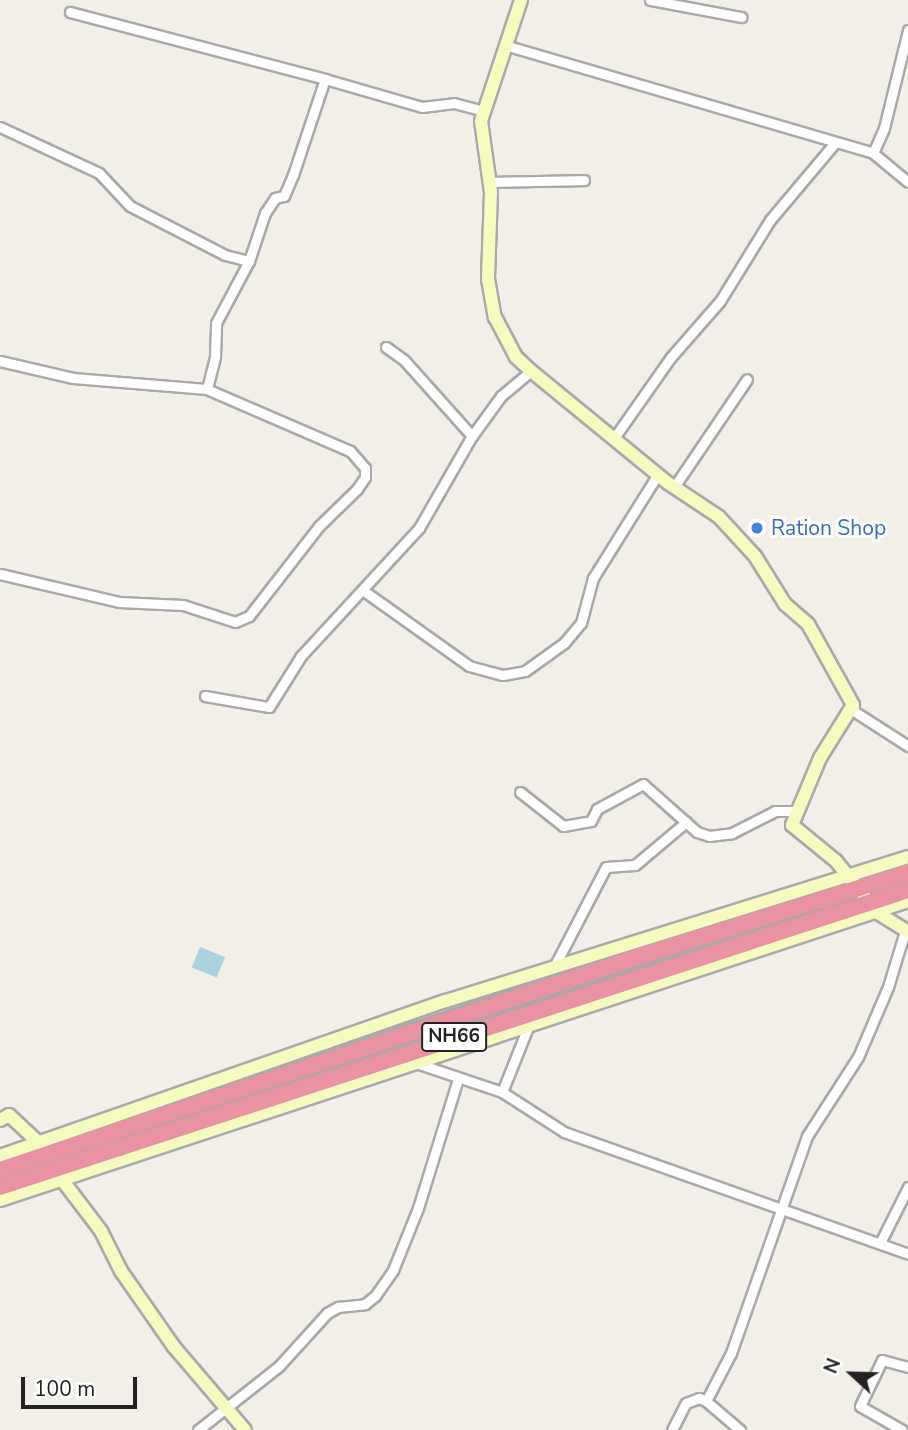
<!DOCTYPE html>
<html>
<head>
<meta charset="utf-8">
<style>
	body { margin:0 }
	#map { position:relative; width:908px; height:1430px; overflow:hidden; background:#f2efe9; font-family:"Nunito Sans",sans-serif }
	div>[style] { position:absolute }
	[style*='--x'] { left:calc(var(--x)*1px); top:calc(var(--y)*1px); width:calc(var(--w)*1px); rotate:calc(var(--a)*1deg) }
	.water>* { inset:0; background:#aad3df; transform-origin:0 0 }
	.roads { filter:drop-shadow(2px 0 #a9a9a9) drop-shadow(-2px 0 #a9a9a9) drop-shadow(0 2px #a9a9a9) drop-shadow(0 -2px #a9a9a9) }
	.street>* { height:9px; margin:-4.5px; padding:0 4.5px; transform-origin:4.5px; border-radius:4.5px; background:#fff }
	.secondary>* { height:12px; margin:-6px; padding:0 6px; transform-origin:6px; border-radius:6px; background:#f7fabf }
	.highway>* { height:16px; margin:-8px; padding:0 8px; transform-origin:8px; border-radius:8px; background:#e892a2 }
	.dots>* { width:19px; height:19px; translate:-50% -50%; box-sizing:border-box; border:4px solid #fff; border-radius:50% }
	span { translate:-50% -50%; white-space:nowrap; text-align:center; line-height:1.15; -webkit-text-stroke:6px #fff; paint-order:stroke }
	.shield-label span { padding:2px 5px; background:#fff; border:2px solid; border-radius:5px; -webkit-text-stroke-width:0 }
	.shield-label { font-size:19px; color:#222; font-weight:700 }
	.shop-label { font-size:21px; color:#366cbe }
	.left { translate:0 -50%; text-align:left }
	.north { position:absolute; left:817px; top:1339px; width:70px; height:70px; -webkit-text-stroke:5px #fff; paint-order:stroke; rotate:292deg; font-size:19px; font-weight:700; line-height:28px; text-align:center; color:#222 }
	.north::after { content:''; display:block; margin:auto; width:24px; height:32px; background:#222; clip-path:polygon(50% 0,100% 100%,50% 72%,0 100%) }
	.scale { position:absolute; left:21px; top:1377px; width:116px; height:32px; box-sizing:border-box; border:4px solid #222; border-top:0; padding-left:9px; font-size:21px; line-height:24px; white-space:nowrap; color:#222; -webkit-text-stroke:5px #fff; paint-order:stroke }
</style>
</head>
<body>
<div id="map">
	<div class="water">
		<i style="left:200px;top:947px;width:27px;height:22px;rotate:22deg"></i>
	</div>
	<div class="roads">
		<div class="street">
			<i style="--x:650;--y:0;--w:93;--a:10.6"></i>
			<i style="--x:70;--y:12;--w:264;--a:14.7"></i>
			<i style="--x:508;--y:46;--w:380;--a:16.3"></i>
			<i style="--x:873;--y:153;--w:45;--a:39.6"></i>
			<i style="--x:0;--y:127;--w:109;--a:24.9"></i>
			<i style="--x:99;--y:173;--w:45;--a:46.8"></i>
			<i style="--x:130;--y:206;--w:107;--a:27.3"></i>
			<i style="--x:225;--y:255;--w:25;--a:14"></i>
			<i style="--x:873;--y:153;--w:27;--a:-66"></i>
			<i style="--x:884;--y:128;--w:101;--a:-76.2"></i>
			<i style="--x:490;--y:182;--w:94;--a:-1.2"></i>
			<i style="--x:386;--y:347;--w:22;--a:36"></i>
			<i style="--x:404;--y:360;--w:102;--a:48.2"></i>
			<i style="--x:0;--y:361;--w:75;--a:13.1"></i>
			<i style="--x:73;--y:378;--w:134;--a:4.7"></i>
			<i style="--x:207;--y:389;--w:34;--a:-76"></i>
			<i style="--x:215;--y:356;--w:33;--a:-88"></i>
			<i style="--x:216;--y:323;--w:70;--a:-62"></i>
			<i style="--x:249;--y:261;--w:51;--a:-71.6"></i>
			<i style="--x:265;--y:213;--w:18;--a:-56"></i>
			<i style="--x:275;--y:198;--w:9;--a:-13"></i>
			<i style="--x:284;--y:196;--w:23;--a:-67"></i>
			<i style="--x:293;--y:175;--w:101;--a:-71.6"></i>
			<i style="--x:325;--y:79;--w:101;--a:16.1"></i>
			<i style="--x:422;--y:107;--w:32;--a:-7"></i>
			<i style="--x:454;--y:103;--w:30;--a:15"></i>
			<i style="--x:614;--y:438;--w:99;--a:-54.9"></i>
			<i style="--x:671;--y:357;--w:74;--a:-48.8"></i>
			<i style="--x:720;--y:301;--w:95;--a:-58.3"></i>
			<i style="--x:770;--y:220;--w:99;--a:-49.9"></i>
			<i style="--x:674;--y:487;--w:130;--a:-55.9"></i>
			<i style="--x:0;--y:574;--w:122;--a:13.2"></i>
			<i style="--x:119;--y:602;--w:64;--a:2.7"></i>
			<i style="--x:183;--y:605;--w:55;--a:18.1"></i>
			<i style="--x:235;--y:622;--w:15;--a:-23"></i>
			<i style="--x:249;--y:616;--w:114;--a:-52.1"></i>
			<i style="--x:319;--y:526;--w:53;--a:-44.2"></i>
			<i style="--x:357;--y:489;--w:14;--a:-56"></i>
			<i style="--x:365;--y:477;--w:9;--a:-90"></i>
			<i style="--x:365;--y:468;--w:23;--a:-131"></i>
			<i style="--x:350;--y:451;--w:156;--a:-156.6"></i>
			<i style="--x:364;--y:591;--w:129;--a:35.5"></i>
			<i style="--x:469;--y:666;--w:35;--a:15"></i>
			<i style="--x:503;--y:675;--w:22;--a:-10"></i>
			<i style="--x:525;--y:671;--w:48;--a:-35.7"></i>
			<i style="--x:564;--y:643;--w:26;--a:-50"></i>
			<i style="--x:581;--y:623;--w:47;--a:-75.1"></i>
			<i style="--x:593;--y:578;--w:123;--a:-58"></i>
			<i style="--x:205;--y:696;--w:65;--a:9.8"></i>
			<i style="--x:269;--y:707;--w:60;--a:-57.9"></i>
			<i style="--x:301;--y:656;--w:174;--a:-47.3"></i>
			<i style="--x:419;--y:528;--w:106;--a:-60.1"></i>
			<i style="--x:472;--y:436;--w:49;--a:-54.1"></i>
			<i style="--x:501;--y:396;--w:39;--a:-40"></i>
			<i style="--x:852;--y:710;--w:67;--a:32.7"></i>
			<i style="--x:520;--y:792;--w:55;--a:38.3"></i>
			<i style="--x:563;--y:826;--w:28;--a:-10"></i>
			<i style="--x:591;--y:821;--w:13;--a:-63"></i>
			<i style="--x:597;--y:809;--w:52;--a:-28.5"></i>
			<i style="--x:643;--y:784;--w:72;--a:41.6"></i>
			<i style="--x:697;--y:832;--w:13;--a:18"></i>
			<i style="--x:709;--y:836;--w:23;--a:-7"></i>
			<i style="--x:732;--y:833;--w:48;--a:-27.1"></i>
			<i style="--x:775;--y:811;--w:21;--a:0"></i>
			<i style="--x:556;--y:963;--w:108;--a:-62.5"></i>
			<i style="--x:606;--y:867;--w:29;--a:-4"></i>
			<i style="--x:635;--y:865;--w:67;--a:-40.1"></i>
			<i style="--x:416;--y:1063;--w:91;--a:18.6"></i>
			<i style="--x:502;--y:1092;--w:74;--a:32.8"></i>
			<i style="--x:564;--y:1132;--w:365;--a:19.5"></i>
			<i style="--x:502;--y:1092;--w:70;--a:-68.2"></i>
			<i style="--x:880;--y:1243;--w:63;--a:-63.4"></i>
			<i style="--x:706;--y:1401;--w:45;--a:40.5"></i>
			<i style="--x:198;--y:1430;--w:103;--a:-38.3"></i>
			<i style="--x:279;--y:1366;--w:72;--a:-47.8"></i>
			<i style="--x:327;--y:1313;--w:13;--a:-29"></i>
			<i style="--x:338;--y:1307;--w:27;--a:-6"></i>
			<i style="--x:365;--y:1304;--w:13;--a:-39"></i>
			<i style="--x:375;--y:1296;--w:32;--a:-55"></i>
			<i style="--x:393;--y:1270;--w:67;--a:-68"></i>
			<i style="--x:418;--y:1208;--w:135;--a:-72.8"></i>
			<i style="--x:672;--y:1430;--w:30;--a:-63"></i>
			<i style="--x:686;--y:1403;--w:14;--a:-21"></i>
			<i style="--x:699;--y:1398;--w:8;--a:23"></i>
			<i style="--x:706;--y:1401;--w:54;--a:-62.5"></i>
			<i style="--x:731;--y:1353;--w:230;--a:-70.7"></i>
			<i style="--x:807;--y:1136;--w:94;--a:-57.2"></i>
			<i style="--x:858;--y:1057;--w:76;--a:-66.8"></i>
			<i style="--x:888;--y:987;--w:59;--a:-73.1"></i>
			<i style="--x:902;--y:1430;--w:48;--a:-150.3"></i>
			<i style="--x:860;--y:1406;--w:51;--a:-64.4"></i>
			<i style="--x:882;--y:1360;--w:27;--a:15"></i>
		</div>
		<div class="secondary">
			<i style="--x:521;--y:0;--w:127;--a:108.3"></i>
			<i style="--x:481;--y:121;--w:72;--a:82"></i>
			<i style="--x:491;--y:192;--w:87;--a:92"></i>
			<i style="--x:488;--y:279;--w:39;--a:80"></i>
			<i style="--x:495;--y:317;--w:45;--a:62.3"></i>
			<i style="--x:516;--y:357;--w:21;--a:43"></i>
			<i style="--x:531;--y:371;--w:177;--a:39.3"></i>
			<i style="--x:668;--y:483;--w:61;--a:33.7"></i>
			<i style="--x:719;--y:517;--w:53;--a:47.3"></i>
			<i style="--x:755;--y:556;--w:57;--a:58"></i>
			<i style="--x:785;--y:604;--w:30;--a:41"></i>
			<i style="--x:808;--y:624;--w:93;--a:60.9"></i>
			<i style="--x:853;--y:705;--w:62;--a:121.9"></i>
			<i style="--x:820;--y:758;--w:73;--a:112.7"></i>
			<i style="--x:792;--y:825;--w:57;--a:39.3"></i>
			<i style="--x:836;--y:861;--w:67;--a:51.1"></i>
			<i style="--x:878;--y:913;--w:36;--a:32"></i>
			<i style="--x:0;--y:1120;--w:10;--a:-29"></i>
			<i style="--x:9;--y:1115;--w:42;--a:43.1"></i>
			<i style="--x:0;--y:1156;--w:472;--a:-19.2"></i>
			<i style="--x:446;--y:1001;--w:484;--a:-17.3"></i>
			<i style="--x:63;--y:1181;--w:63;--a:52.8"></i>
			<i style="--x:101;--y:1231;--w:45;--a:63.4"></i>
			<i style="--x:121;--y:1271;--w:93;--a:55.1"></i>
			<i style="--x:174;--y:1347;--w:109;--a:49.5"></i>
			<i style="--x:0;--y:1200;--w:956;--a:-18.23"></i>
		</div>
		<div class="highway">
			<i style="--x:0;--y:1170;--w:676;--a:-18.46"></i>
			<i style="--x:641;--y:956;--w:280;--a:-17.3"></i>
			<i style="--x:0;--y:1187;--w:955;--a:-18.11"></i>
		</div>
	</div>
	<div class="dots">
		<i style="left:757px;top:528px;background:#3f7fe0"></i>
	</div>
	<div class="shield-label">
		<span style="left:454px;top:1037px">NH66</span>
	</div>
	<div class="shop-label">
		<span class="left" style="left:771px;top:528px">Ration Shop</span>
	</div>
	<div class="north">N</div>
	<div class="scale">100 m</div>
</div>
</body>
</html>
